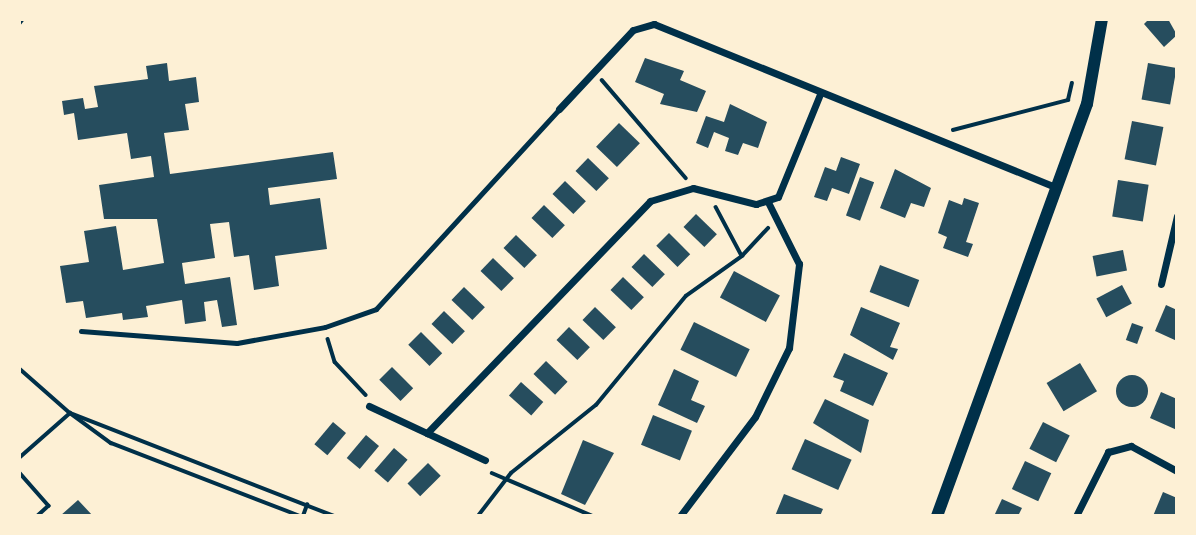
<!DOCTYPE html>
<html>
<head>
<meta charset="utf-8">
<style>
	body { margin:0 }
	#map { position:relative; width:1196px; height:535px; overflow:hidden; background:#fdf0d5; font-family:Merriweather,serif }
	div>[style] { position:absolute }
	[style*='--x'] { left:calc(var(--x)*1px); top:calc(var(--y)*1px); width:calc(var(--w)*1px); rotate:calc(var(--a)*1deg) }
	.building>* { inset:0; background:#264d5e; transform-origin:0 0 }
	.round { border-radius:50% }
	.path>* { height:3.5px; margin:-1.75px; padding:0 1.75px; transform-origin:1.75px; border-radius:1.75px; background:#003049 }
	.service>* { height:5px; margin:-2.5px; padding:0 2.5px; transform-origin:2.5px; border-radius:2.5px; background:#003049 }
	.minor>* { height:7px; margin:-3.5px; padding:0 3.5px; transform-origin:3.5px; border-radius:3.5px; background:#003049 }
	.tertiary>* { height:12px; margin:-6px; padding:0 6px; transform-origin:6px; border-radius:6px; background:#003049 }
	span { translate:-50% -50%; white-space:nowrap; text-align:center; line-height:1.15; -webkit-text-stroke:6px #fdf0d5; paint-order:stroke }
	.frame { position:absolute; inset:0; border:21px solid #fdf0d5; pointer-events:none }
</style>
</head>
<body>
<div id="map">
	<div class="building">
		<i style="clip-path:polygon(1149px 19px,1168px 19px,1177px 35px,1164px 47px,1144px 24px)"></i>
		<i style="clip-path:polygon(645px 58px,684px 71px,680px 80px,706px 91px,697px 112px,660px 104px,664px 94px,635px 82px)"></i>
		<i style="clip-path:polygon(167px 63px,169px 81px,196px 77px,199px 102px,185px 104px,189px 130px,164px 133px,170px 174px,333px 152px,337px 179px,268px 188px,270px 205px,320px 198px,327px 249px,275px 256px,279px 286px,254px 290px,249px 255px,234px 257px,229px 222px,210px 224px,215px 258px,182px 263px,185px 284px,230px 277px,237px 325px,222px 327px,217px 300px,204px 302px,206px 321px,185px 324px,182px 300px,146px 306px,148px 317px,123px 320px,122px 313px,86px 318px,83px 301px,66px 303px,60px 266px,89px 262px,84px 231px,116px 226px,123px 270px,164px 263px,157px 219px,104px 219px,99px 185px,154px 177px,151px 156px,131px 159px,127px 133px,78px 140px,74px 113px,64px 115px,62px 101px,83px 98px,85px 109px,98px 107px,94px 86px,148px 79px,146px 66px)"></i>
		<i style="left:1148px;top:63px;width:29px;height:37px;rotate:10deg"></i>
		<i style="clip-path:polygon(730px 104px,767px 122px,758px 148px,743px 143px,738px 155px,725px 151px,729px 138px,714px 132px,708px 148px,696px 143px,706px 116px,724px 122px)"></i>
		<i style="left:1132px;top:121px;width:32px;height:39px;rotate:11deg"></i>
		<i style="left:619px;top:123px;width:29px;height:33px;rotate:44deg"></i>
		<i style="clip-path:polygon(841px 157px,860px 164px,849px 194px,832px 188px,827px 201px,814px 197px,825px 167px,836px 171px)"></i>
		<i style="left:588px;top:158px;width:29px;height:18px;rotate:44deg"></i>
		<i style="clip-path:polygon(895px 169px,931px 188px,924px 207px,911px 203px,905px 218px,880px 208px)"></i>
		<i style="left:860px;top:177px;width:15px;height:41px;rotate:20deg"></i>
		<i style="left:1118px;top:180px;width:31px;height:37px;rotate:9deg"></i>
		<i style="left:565px;top:181px;width:29px;height:18px;rotate:44deg"></i>
		<i style="clip-path:polygon(964px 198px,979px 203px,966px 242px,973px 244px,968px 257px,943px 248px,947px 237px,938px 233px,949px 200px,962px 205px)"></i>
		<i style="left:544px;top:205px;width:29px;height:18px;rotate:44deg"></i>
		<i style="left:696px;top:214px;width:29px;height:18px;rotate:44deg"></i>
		<i style="left:669px;top:233px;width:30px;height:18px;rotate:45deg"></i>
		<i style="left:516px;top:235px;width:29px;height:18px;rotate:44deg"></i>
		<i style="left:1123px;top:250px;width:21px;height:31px;rotate:79deg"></i>
		<i style="left:644px;top:254px;width:29px;height:18px;rotate:44deg"></i>
		<i style="left:493px;top:258px;width:29px;height:18px;rotate:44deg"></i>
		<i style="left:880px;top:265px;width:42px;height:29px;rotate:21deg"></i>
		<i style="left:734px;top:271px;width:52px;height:30px;rotate:28deg"></i>
		<i style="left:623px;top:277px;width:29px;height:18px;rotate:44deg"></i>
		<i style="left:1122px;top:285px;width:21px;height:29px;rotate:62deg"></i>
		<i style="left:464px;top:287px;width:29px;height:18px;rotate:44deg"></i>
		<i style="clip-path:polygon(1166px 305px,1177px 310px,1177px 341px,1155px 331px)"></i>
		<i style="left:595px;top:307px;width:29px;height:18px;rotate:44deg"></i>
		<i style="clip-path:polygon(861px 307px,900px 323px,890px 347px,898px 349px,893px 360px,850px 335px)"></i>
		<i style="left:444px;top:311px;width:29px;height:18px;rotate:44deg"></i>
		<i style="left:694px;top:322px;width:62px;height:31px;rotate:26deg"></i>
		<i style="left:1132px;top:323px;width:12px;height:18px;rotate:20deg"></i>
		<i style="left:569px;top:327px;width:29px;height:18px;rotate:44deg"></i>
		<i style="left:421px;top:332px;width:30px;height:18px;rotate:45deg"></i>
		<i style="clip-path:polygon(844px 353px,888px 373px,873px 406px,840px 391px,844px 381px,833px 377px)"></i>
		<i style="left:546px;top:361px;width:30px;height:18px;rotate:44deg"></i>
		<i style="left:1080px;top:363px;width:33px;height:39px;rotate:59deg"></i>
		<i style="left:392px;top:367px;width:30px;height:18px;rotate:45deg"></i>
		<i style="clip-path:polygon(674px 369px,699px 381px,691px 400px,705px 406px,697px 423px,658px 405px)"></i>
		<i class="round" style="left:1116px;top:375px;width:32px;height:32px"></i>
		<i style="left:521px;top:382px;width:30px;height:18px;rotate:42deg"></i>
		<i style="clip-path:polygon(1161px 392px,1177px 399px,1177px 430px,1150px 418px)"></i>
		<i style="clip-path:polygon(825px 399px,869px 420px,861px 453px,813px 423px)"></i>
		<i style="left:653px;top:415px;width:42px;height:32px;rotate:22deg"></i>
		<i style="left:333px;top:422px;width:17px;height:29px;rotate:40deg"></i>
		<i style="left:1043px;top:422px;width:30px;height:30px;rotate:27deg"></i>
		<i style="left:366px;top:435px;width:17px;height:30px;rotate:40deg"></i>
		<i style="left:805px;top:439px;width:51px;height:33px;rotate:24deg"></i>
		<i style="clip-path:polygon(583px 440px,614px 453px,585px 505px,561px 494px)"></i>
		<i style="left:394px;top:448px;width:18px;height:30px;rotate:41deg"></i>
		<i style="left:1025px;top:461px;width:29px;height:31px;rotate:25deg"></i>
		<i style="left:428px;top:463px;width:18px;height:29px;rotate:45deg"></i>
		<i style="clip-path:polygon(1163px 492px,1177px 498px,1177px 516px,1153px 516px)"></i>
		<i style="clip-path:polygon(784px 494px,823px 509px,820px 516px,775px 516px)"></i>
		<i style="clip-path:polygon(1002px 499px,1022px 508px,1018px 516px,994px 516px)"></i>
		<i style="clip-path:polygon(78px 500px,93px 516px,60px 516px)"></i>
	</div>
	<div class="path">
		<i style="--x:19;--y:24;--w:6;--a:-51"></i>
		<i style="--x:602;--y:80;--w:129;--a:49.4"></i>
		<i style="--x:953;--y:130;--w:119;--a:-14.6"></i>
		<i style="--x:1068;--y:100;--w:17;--a:-77"></i>
		<i style="--x:716;--y:207;--w:55;--a:62"></i>
		<i style="--x:328;--y:339;--w:24;--a:73"></i>
		<i style="--x:335;--y:362;--w:45;--a:46.8"></i>
		<i style="--x:19;--y:368;--w:68;--a:41.4"></i>
		<i style="--x:70;--y:413;--w:283;--a:21.3"></i>
		<i style="--x:19;--y:458;--w:68;--a:-41.4"></i>
		<i style="--x:70;--y:413;--w:51;--a:36.2"></i>
		<i style="--x:111;--y:443;--w:203;--a:21.1"></i>
		<i style="--x:19;--y:472;--w:45;--a:48.6"></i>
		<i style="--x:49;--y:506;--w:15;--a:138"></i>
		<i style="--x:492;--y:473;--w:110;--a:23.1"></i>
		<i style="--x:303;--y:516;--w:12;--a:-70"></i>
		<i style="--x:478;--y:516;--w:54;--a:-52.5"></i>
		<i style="--x:511;--y:473;--w:109;--a:-38.7"></i>
		<i style="--x:596;--y:405;--w:141;--a:-50.5"></i>
		<i style="--x:686;--y:296;--w:69;--a:-35.5"></i>
		<i style="--x:742;--y:256;--w:38;--a:-47"></i>
	</div>
	<div class="service">
		<i style="--x:81;--y:331;--w:156;--a:4.4"></i>
		<i style="--x:237;--y:343;--w:89;--a:-10.3"></i>
		<i style="--x:325;--y:327;--w:54;--a:-19.4"></i>
		<i style="--x:376;--y:309;--w:271;--a:-47.5"></i>
	</div>
	<div class="minor">
		<i style="--x:559;--y:109;--w:108;--a:-46.9"></i>
		<i style="--x:633;--y:30;--w:22;--a:-16"></i>
		<i style="--x:654;--y:24;--w:435;--a:22.1"></i>
		<i style="--x:1161;--y:284;--w:70;--a:-76.8"></i>
		<i style="--x:369;--y:406;--w:64;--a:25"></i>
		<i style="--x:427;--y:433;--w:322;--a:-46.1"></i>
		<i style="--x:650;--y:201;--w:45;--a:-16.8"></i>
		<i style="--x:693;--y:188;--w:65;--a:14.3"></i>
		<i style="--x:756;--y:204;--w:23;--a:-18"></i>
		<i style="--x:778;--y:197;--w:111;--a:-67.8"></i>
		<i style="--x:427;--y:433;--w:64;--a:25"></i>
		<i style="--x:680;--y:516;--w:124;--a:-52.9"></i>
		<i style="--x:755;--y:417;--w:77;--a:-63.8"></i>
		<i style="--x:789;--y:348;--w:85;--a:-83.2"></i>
		<i style="--x:799;--y:264;--w:69;--a:-116.6"></i>
		<i style="--x:1076;--y:516;--w:72;--a:-63.4"></i>
		<i style="--x:1108;--y:452;--w:24;--a:-15"></i>
		<i style="--x:1131;--y:446;--w:52;--a:28.5"></i>
	</div>
	<div class="tertiary">
		<i style="--x:937;--y:516;--w:438;--a:-70"></i>
		<i style="--x:1087;--y:104;--w:86;--a:-80"></i>
	</div>
	<div class="frame"></div>
</div>
</body>
</html>
